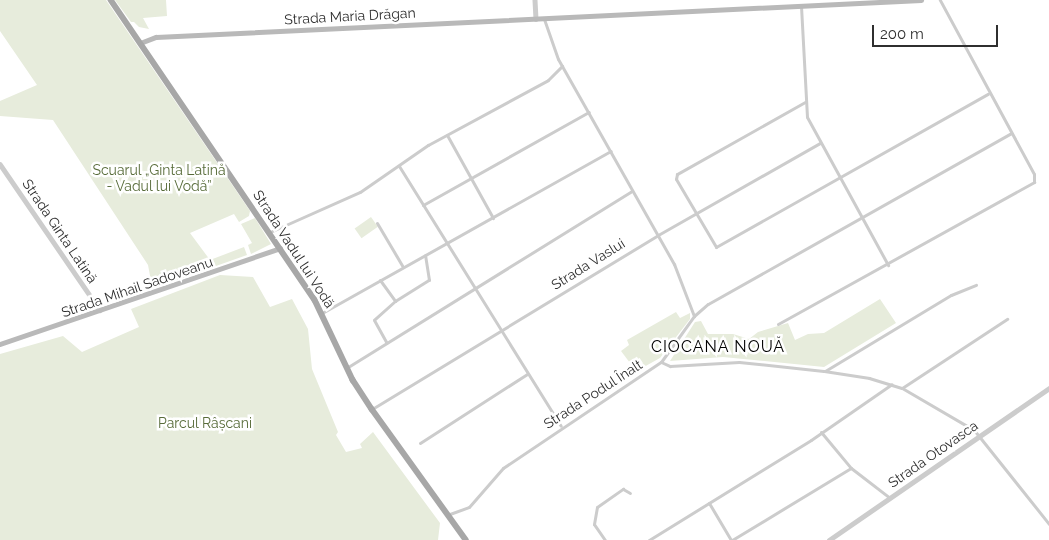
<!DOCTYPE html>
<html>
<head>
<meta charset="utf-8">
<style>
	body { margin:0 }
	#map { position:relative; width:1049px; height:540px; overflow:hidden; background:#fff; font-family:Raleway,sans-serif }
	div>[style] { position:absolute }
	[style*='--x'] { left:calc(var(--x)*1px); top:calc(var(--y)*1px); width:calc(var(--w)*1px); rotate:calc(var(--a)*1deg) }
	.green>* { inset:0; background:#e7ecdc; transform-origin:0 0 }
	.minor>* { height:3px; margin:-1.5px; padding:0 1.5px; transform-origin:1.5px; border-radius:1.5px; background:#ccc }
	.tertiary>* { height:4.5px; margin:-2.25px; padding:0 2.25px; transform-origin:2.25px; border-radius:2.25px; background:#ccc }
	.secondary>* { height:5px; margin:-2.5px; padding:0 2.5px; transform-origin:2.5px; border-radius:2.5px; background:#b9b9b9 }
	.primary>* { height:5.5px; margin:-2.75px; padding:0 2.75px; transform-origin:2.75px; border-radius:2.75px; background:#a7a7a7 }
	span { translate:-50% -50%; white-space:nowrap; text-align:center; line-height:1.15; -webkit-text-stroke:5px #fff; paint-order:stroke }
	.street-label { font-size:14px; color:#2f2f2f }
	.park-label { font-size:14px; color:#586c3a }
	.quarter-label { font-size:16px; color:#000; letter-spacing:1px }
	.scale { position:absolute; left:872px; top:25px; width:126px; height:22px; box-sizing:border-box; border:2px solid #2f2f2f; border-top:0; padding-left:6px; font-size:15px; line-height:18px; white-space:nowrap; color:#2f2f2f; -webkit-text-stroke:4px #fff; paint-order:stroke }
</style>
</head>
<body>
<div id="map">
	<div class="green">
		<i style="clip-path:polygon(0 0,106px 0,250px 211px,249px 216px,239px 222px,234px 214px,190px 233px,210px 260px,244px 247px,247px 255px,165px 284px,151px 281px,148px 265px,53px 120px,0 116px,0 101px,37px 85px,0 31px)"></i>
		<i style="clip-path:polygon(115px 0,166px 0,167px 16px,143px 18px,149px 29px,139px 27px,134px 22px,131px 22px)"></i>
		<i style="left:371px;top:217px;width:12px;height:20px;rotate:55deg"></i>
		<i style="clip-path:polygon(255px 218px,271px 244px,251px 254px,248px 245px,252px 243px,241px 224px)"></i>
		<i style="clip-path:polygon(220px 275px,253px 277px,270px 307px,292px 299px,308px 329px,312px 369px,338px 432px,336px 435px,346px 452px,362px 448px,360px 444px,373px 432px,440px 523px,438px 540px,0 540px,0 354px,63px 336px,82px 352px,139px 327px,131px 309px)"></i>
		<i style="clip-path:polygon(880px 299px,896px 323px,824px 367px,723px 357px,670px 361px,695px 322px,701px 321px,708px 334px,733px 334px,749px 339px,758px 332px,788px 323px,795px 340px,808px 334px,824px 333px)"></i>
		<i style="clip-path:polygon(676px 312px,680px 318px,690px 313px,690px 319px,660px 358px,642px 368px,633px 367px,621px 351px,629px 345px,627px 340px)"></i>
	</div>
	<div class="minor">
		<i style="--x:801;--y:6;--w:111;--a:86.9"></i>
		<i style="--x:807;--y:117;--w:169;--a:61.3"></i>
		<i style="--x:544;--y:19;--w:42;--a:70.7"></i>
		<i style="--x:558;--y:59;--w:236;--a:60.5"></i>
		<i style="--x:674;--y:264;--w:56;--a:69"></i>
		<i style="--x:805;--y:102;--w:147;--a:150.6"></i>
		<i style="--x:677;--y:174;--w:5;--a:101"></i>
		<i style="--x:676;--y:179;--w:79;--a:59.5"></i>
		<i style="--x:716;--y:247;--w:312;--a:-29.4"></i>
		<i style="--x:447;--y:135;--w:95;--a:61"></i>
		<i style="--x:399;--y:166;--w:306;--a:58.1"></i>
		<i style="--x:423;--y:205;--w:190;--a:-29.3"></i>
		<i style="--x:377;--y:223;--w:51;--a:59.4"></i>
		<i style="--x:270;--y:232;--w:98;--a:-24"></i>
		<i style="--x:360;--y:192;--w:83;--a:-34.7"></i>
		<i style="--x:428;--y:145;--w:136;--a:-28.4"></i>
		<i style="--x:548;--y:80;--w:20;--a:-45"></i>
		<i style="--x:380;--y:280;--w:26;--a:54"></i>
		<i style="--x:395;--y:301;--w:28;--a:138"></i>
		<i style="--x:374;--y:320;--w:26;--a:61"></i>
		<i style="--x:395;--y:301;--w:40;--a:-32"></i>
		<i style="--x:429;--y:280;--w:25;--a:-99"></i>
		<i style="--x:322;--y:313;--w:331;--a:-29.3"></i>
		<i style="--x:778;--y:324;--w:293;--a:-29"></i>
		<i style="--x:1034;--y:182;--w:8;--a:-90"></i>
		<i style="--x:1034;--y:174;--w:198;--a:-118.4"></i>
		<i style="--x:661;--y:362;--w:10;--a:24"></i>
		<i style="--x:670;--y:366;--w:69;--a:-3.3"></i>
		<i style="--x:739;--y:362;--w:85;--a:6"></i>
		<i style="--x:824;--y:371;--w:46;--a:8.8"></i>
		<i style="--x:869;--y:378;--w:34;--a:17"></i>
		<i style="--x:902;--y:388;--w:83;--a:30.3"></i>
		<i style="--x:974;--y:430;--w:120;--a:51.4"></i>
		<i style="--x:348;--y:367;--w:334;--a:-31.8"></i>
		<i style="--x:825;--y:371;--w:147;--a:-31.1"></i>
		<i style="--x:951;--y:295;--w:27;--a:-22"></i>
		<i style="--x:902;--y:388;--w:126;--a:-33.3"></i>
		<i style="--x:372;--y:409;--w:335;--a:-31.3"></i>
		<i style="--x:658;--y:235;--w:186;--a:-29.6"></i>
		<i style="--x:821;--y:432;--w:47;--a:50.2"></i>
		<i style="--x:851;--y:468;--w:49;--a:37.6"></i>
		<i style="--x:420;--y:443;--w:127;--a:-32.8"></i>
		<i style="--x:709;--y:503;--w:43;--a:59.3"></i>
		<i style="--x:447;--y:515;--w:23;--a:-20"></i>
		<i style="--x:469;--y:507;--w:52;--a:-48.9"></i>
		<i style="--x:503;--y:468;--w:190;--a:-33.9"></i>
		<i style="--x:661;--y:362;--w:57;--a:-54.3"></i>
		<i style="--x:694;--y:316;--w:18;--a:-41"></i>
		<i style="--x:708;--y:304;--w:348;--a:-29.4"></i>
		<i style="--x:605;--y:540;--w:19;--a:-125"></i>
		<i style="--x:594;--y:524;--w:17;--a:-80"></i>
		<i style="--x:597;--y:507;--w:32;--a:-35"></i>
		<i style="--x:623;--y:489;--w:8;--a:30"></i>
		<i style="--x:649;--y:540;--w:190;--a:-31.7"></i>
		<i style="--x:811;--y:440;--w:98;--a:-34.7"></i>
		<i style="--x:732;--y:540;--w:139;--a:-31.2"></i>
	</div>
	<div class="tertiary">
		<i style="--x:535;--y:0;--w:19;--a:87"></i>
		<i style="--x:0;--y:164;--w:177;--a:55.6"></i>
		<i style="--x:829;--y:540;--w:267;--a:-34.6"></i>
	</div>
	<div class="secondary">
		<i style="--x:140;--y:43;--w:17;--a:-21"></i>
		<i style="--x:156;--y:37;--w:766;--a:-2.77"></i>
		<i style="--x:0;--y:344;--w:296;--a:-18.9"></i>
	</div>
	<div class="primary">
		<i style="--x:111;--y:0;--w:363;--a:55.8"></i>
		<i style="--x:315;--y:300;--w:89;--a:64.6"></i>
		<i style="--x:353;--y:380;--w:35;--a:57"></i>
		<i style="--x:372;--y:409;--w:161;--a:54.3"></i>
	</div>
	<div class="street-label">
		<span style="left:350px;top:16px;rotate:-3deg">Strada Maria Drăgan</span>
		<span style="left:60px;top:231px;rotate:56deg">Strada Ginta Latină</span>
		<span style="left:294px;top:249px;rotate:57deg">Strada Vadul lui Vodă</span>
		<span style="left:588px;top:264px;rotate:-32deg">Strada Vaslui</span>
		<span style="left:137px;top:287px;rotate:-19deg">Strada Mihail Sadoveanu</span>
		<span style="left:593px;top:394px;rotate:-33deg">Strada Podul Înalt</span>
		<span style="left:933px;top:454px;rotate:-35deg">Strada Otovasca</span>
	</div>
	<div class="park-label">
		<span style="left:159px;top:178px">Scuarul „Ginta Latină<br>- Vadul lui Vodă”</span>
		<span style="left:205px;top:423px">Parcul Râșcani</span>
	</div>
	<div class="quarter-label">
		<span style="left:718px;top:347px">CIOCANA NOUĂ</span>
	</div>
	<div class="scale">200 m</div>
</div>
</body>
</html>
